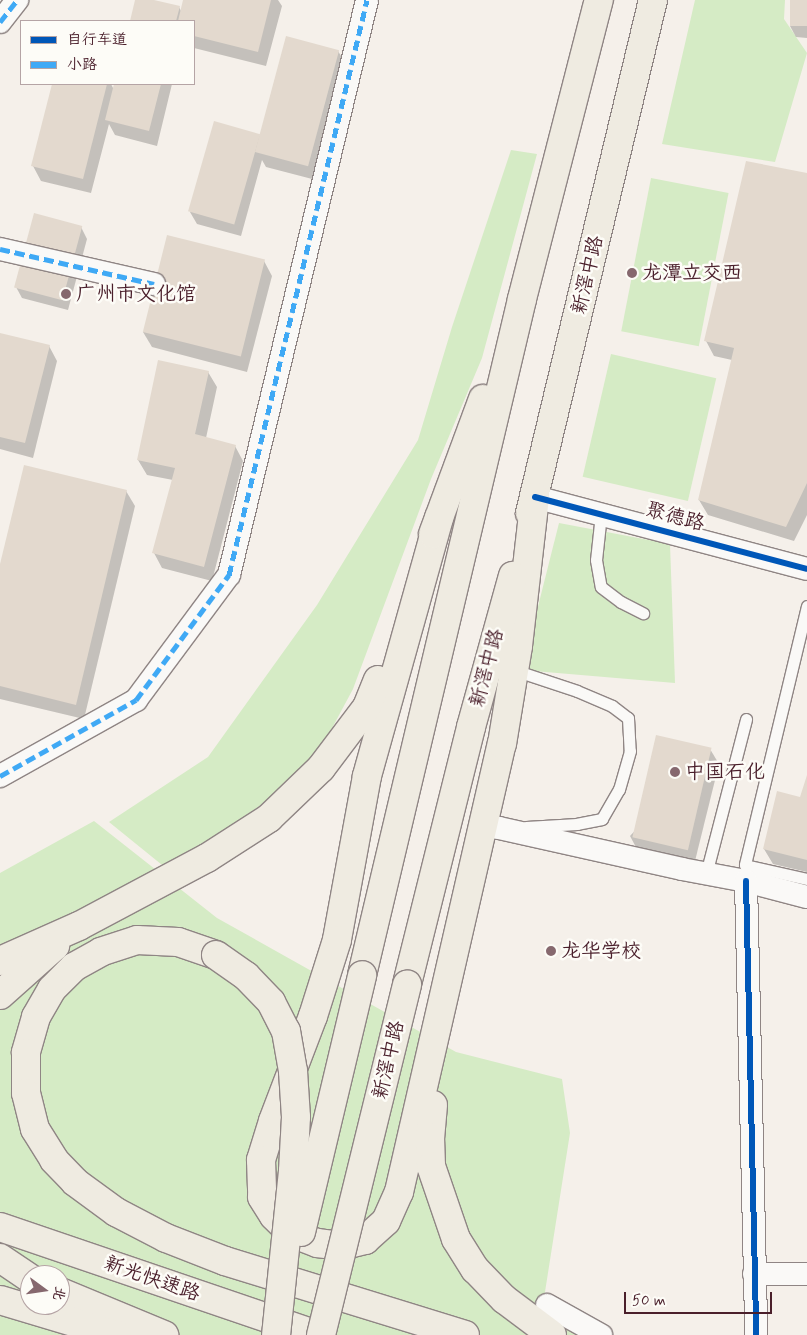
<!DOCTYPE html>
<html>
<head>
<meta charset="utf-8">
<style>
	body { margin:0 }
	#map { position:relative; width:807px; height:1335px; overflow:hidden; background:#f5f0ea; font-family:Mynerve,"LXGW WenKai TC",sans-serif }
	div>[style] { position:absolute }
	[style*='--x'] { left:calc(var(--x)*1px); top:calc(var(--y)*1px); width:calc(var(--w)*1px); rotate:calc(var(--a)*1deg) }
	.green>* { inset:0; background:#d5ebc5; transform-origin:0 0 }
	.shadow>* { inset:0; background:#0003 }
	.building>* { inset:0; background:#e3d9ce; transform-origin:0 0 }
	.roads { filter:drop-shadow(1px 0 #8f8584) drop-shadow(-1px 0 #8f8584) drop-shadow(0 1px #8f8584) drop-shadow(0 -1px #8f8584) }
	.lane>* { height:11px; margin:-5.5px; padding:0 5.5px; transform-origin:5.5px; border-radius:5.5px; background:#faf9f7 }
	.street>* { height:22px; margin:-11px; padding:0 11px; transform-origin:11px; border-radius:11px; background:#faf9f7 }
	.highway>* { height:28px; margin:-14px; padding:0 14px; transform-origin:14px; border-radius:14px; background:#efebe1 }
	.bridges { filter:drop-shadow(1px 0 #8f8584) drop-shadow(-1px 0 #8f8584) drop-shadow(0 1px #8f8584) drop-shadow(0 -1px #8f8584) }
	.highway-bridge>* { height:28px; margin:-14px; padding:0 14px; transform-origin:14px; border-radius:14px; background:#efebe1 }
	.quiet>* { height:5px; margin-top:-2.5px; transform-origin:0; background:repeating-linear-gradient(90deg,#3fa9f5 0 10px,transparent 0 15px) }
	.cycleway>* { height:6px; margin:-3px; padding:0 3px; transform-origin:3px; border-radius:3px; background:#0057b8 }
	.dots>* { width:14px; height:14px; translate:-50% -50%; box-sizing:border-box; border:2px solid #fdfcf7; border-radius:50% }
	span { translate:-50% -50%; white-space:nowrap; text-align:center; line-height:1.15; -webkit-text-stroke:5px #fdfcf7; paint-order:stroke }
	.poi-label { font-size:20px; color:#4a1f2b }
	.left { translate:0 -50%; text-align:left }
	.street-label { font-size:20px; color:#4a1f2b }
	.legend { position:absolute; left:20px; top:20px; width:175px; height:65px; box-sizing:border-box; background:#fdfcf7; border:1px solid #b5a4a5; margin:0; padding:6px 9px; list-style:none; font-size:15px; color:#4a1f2b }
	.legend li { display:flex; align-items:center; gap:10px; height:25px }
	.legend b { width:25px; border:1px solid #b5a4a5 }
	.north { position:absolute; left:20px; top:1265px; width:50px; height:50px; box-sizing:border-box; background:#fdfcf7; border:1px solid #b5a4a5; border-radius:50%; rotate:104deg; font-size:14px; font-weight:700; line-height:20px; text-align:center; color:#4a1f2b }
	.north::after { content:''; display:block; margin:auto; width:18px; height:22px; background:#86686e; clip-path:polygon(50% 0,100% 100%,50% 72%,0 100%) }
	.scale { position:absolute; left:624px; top:1292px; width:148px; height:22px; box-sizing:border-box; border:2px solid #4a1f2b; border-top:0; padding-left:6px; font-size:15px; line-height:18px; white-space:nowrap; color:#4a1f2b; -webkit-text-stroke:4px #fdfcf7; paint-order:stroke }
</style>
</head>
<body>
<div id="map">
	<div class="green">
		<i style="clip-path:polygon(695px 0,785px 0,784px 19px,807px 53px,775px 162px,662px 144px)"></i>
		<i style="clip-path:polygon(511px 150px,537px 154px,482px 358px,431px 479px,353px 689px,308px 773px,167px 869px,109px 822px,208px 757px,317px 605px,418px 440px,452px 327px)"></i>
		<i style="left:651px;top:178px;width:79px;height:156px;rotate:11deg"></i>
		<i style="left:611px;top:354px;width:108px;height:126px;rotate:13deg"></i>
		<i style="clip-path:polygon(559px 523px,670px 544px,675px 683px,522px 670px)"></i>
		<i style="clip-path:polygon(evenodd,94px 821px,217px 918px,456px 1052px,562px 1079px,570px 1133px,542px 1311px,589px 1335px,0 1335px,0 873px,94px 821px,30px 1275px,60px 1275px,60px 1305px,30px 1305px,30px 1275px)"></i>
	</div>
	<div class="shadow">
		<i style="clip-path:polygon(136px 0,149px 0,179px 7px,181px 11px,184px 0,278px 0,282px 6px,266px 66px,194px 48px,194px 21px,131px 21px)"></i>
		<i style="clip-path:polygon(791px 0,807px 0,807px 38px,796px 37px,790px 26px)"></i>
		<i style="clip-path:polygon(338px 51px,347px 66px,316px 180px,266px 167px,262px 160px,241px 236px,197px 224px,190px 212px,259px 135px,261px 138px)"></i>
		<i style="clip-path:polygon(53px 84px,111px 84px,114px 90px,115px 84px,172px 84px,157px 146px,115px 135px,109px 124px,91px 193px,41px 181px,33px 166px)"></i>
		<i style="clip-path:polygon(807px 175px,807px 515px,794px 541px,708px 515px,699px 500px,732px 360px,714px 356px,706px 341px)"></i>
		<i style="clip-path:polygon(81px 227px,87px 239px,68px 310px,22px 298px,16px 287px)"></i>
		<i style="clip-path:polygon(264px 261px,272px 276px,247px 372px,152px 347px,143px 332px)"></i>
		<i style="clip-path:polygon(0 336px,49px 346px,57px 361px,33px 458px,0 449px)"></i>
		<i style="clip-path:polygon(208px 372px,217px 387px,206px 438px,235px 446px,243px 461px,212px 581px,162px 568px,154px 553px,173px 480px,147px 475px,138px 460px)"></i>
		<i style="clip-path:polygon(126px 491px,135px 506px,84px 719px,0 699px,0 569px)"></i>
		<i style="clip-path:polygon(710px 749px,719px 764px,694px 865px,638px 851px,630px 836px)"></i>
		<i style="clip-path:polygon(807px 778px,807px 872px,773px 864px,764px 849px,801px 798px)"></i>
	</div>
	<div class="building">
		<i style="clip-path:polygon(135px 0,154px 0,180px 6px,176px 21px,130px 21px)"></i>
		<i style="clip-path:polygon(183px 0,271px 0,258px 52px,194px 36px,194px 21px,178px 21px)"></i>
		<i style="left:790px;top:0;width:17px;height:26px"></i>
		<i style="left:286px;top:36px;width:55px;height:120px;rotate:15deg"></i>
		<i style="clip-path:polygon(52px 84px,107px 84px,83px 179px,31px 166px)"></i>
		<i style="clip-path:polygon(114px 84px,161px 84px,149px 131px,105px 120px)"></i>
		<i style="left:214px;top:121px;width:48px;height:94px;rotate:16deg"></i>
		<i style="clip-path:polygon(746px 161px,807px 173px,807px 483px,786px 527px,698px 500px,734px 348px,704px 341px)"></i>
		<i style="left:34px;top:213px;width:50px;height:77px;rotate:15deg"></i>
		<i style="left:167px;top:235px;width:101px;height:100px;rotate:14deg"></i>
		<i style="clip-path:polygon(0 333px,50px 345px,25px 443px,0 437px)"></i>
		<i style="clip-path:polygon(158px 360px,209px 371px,195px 434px,236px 445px,204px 567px,152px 553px,175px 468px,137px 460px)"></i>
		<i style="clip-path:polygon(24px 465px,127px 490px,76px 705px,0 686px,0 564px)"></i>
		<i style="left:656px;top:735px;width:57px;height:105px;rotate:13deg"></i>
		<i style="clip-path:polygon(807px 775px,807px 860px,763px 849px,777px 791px,800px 797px)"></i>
	</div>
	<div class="roads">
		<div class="lane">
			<i style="--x:601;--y:514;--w:46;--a:96.2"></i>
			<i style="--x:596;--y:560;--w:27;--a:80"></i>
			<i style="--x:601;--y:587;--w:25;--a:37"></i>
			<i style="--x:621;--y:602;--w:25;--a:27"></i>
			<i style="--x:807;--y:606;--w:266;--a:103.5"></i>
			<i style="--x:745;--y:865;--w:64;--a:12.7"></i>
			<i style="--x:514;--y:670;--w:66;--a:18.4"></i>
			<i style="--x:577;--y:691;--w:38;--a:23"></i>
			<i style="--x:612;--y:706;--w:20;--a:37"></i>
			<i style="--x:628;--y:718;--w:33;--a:87"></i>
			<i style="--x:630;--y:751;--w:40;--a:106"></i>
			<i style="--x:619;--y:789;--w:34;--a:120"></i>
			<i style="--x:602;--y:819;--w:25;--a:169"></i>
			<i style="--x:577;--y:824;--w:51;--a:176.6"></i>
			<i style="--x:706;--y:874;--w:160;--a:-75.5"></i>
		</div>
		<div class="street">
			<i style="--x:0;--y:22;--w:28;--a:-52"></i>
			<i style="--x:0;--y:249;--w:158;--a:12.8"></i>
			<i style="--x:535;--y:497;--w:281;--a:14.8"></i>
			<i style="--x:0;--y:776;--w:156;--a:-29.2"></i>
			<i style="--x:136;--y:700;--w:156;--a:-53.4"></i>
			<i style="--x:229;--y:575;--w:591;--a:-76.5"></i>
			<i style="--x:483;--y:826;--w:16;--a:7"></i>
			<i style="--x:499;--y:828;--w:188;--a:12.6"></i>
			<i style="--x:682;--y:869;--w:65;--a:10.6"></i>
			<i style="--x:746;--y:881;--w:63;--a:14.7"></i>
			<i style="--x:746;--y:881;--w:454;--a:88.7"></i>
			<i style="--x:754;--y:1274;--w:53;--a:0"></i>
			<i style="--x:547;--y:1305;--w:62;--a:29.1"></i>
		</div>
		<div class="highway">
			<i style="--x:530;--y:513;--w:528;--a:-76.52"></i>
			<i style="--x:439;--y:518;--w:268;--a:105.6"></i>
			<i style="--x:367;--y:776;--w:167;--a:100.4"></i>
			<i style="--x:337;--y:940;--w:80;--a:107.5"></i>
			<i style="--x:313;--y:1016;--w:112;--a:110.9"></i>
			<i style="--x:273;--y:1121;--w:41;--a:107.1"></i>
			<i style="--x:261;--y:1160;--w:37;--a:88"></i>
			<i style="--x:262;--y:1197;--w:22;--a:58"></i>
			<i style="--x:274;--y:1216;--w:24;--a:45"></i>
			<i style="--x:291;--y:1233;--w:28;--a:21"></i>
			<i style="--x:317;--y:1243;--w:24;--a:7"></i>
			<i style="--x:341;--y:1246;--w:25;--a:-14"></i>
			<i style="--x:365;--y:1240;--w:28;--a:-42"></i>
			<i style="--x:386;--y:1221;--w:32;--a:-66"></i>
			<i style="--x:399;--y:1192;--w:460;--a:-77.1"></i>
			<i style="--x:502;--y:744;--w:99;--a:-80.7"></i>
			<i style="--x:518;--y:646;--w:150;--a:-83.5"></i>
			<i style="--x:433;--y:534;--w:144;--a:-69.7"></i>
			<i style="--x:216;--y:955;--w:40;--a:-161.1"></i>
			<i style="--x:178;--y:942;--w:41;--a:-177.2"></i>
			<i style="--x:137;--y:940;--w:38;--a:162"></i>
			<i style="--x:101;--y:952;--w:31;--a:151"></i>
			<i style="--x:74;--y:967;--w:31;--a:135"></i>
			<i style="--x:52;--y:989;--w:32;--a:120"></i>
			<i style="--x:36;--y:1017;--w:37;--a:106"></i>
			<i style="--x:26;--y:1053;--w:40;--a:90"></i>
			<i style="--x:26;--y:1093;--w:37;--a:76"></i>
			<i style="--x:35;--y:1129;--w:36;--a:58"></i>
			<i style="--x:54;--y:1160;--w:30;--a:46"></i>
			<i style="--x:75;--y:1182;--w:51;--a:36.2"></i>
			<i style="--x:116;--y:1212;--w:56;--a:27.5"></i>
			<i style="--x:166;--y:1238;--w:63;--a:21.3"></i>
			<i style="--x:225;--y:1261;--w:251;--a:17.1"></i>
			<i style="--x:0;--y:961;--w:86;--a:-23.9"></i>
			<i style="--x:79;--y:926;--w:145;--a:-28"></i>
			<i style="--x:207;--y:858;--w:74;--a:-32.8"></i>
			<i style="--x:269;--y:818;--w:72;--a:-43.9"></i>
			<i style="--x:321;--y:768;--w:76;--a:-53"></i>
			<i style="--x:367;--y:707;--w:29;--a:-68"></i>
			<i style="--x:362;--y:975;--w:695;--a:-76.68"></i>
			<i style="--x:522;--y:299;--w:309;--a:-75.6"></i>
			<i style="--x:407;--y:984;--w:265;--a:-76"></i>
			<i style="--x:471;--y:727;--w:157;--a:-74.5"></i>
			<i style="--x:0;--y:995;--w:74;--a:-41.7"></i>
			<i style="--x:433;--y:1105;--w:32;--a:95"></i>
			<i style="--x:430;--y:1137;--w:29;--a:88"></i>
			<i style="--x:431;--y:1166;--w:77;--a:71.1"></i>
			<i style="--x:456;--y:1239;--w:36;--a:58"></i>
			<i style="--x:475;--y:1269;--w:42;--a:46"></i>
			<i style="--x:504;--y:1299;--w:60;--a:36.9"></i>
			<i style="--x:0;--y:1227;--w:335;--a:18.8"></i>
			<i style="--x:0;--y:1258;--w:36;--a:34"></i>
			<i style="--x:60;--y:1292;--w:113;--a:22.5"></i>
			<i style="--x:0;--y:1300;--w:122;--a:16.7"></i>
		</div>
	</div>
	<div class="bridges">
		<div class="highway-bridge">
			<i style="--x:216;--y:955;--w:37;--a:35"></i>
			<i style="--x:246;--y:976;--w:36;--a:46"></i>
			<i style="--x:271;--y:1002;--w:33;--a:63"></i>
			<i style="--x:286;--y:1031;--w:41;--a:80.1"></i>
			<i style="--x:293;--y:1071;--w:46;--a:86.3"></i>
			<i style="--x:296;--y:1117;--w:54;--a:93.2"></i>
			<i style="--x:293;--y:1171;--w:165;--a:95.9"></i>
			<i style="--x:301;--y:1232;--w:264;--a:-76.6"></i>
			<i style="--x:321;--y:1335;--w:361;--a:-76.2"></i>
		</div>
	</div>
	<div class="quiet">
		<i style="--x:0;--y:22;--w:28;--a:-52"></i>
		<i style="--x:0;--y:249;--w:158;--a:12.8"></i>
		<i style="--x:0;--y:776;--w:156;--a:-29.2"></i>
		<i style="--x:136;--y:700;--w:156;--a:-53.4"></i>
		<i style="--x:229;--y:575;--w:591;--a:-76.5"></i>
	</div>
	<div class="cycleway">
		<i style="--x:535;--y:497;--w:281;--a:14.8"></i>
		<i style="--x:746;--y:881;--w:454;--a:88.7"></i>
	</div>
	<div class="dots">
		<i style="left:632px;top:273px;background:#86686e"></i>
		<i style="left:66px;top:294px;background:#86686e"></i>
		<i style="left:675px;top:772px;background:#86686e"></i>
		<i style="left:551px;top:951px;background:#86686e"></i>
	</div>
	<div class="poi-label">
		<span class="left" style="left:642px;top:273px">龙潭立交西</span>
		<span class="left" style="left:76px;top:294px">广州市文化馆</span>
		<span class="left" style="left:685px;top:772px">中国石化</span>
		<span class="left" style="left:561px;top:951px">龙华学校</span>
	</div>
	<div class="street-label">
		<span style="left:588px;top:275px;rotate:-77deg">新滘中路</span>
		<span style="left:675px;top:517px;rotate:15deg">聚德路</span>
		<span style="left:487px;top:668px;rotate:-75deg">新滘中路</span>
		<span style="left:389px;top:1060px;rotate:-77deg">新滘中路</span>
		<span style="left:152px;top:1279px;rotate:19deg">新光快速路</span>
	</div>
	<ul class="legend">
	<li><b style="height:6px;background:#0057b8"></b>自行车道</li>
	<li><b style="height:6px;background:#3fa9f5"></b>小路</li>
	</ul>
	<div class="north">北</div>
	<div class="scale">50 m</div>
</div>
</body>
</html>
